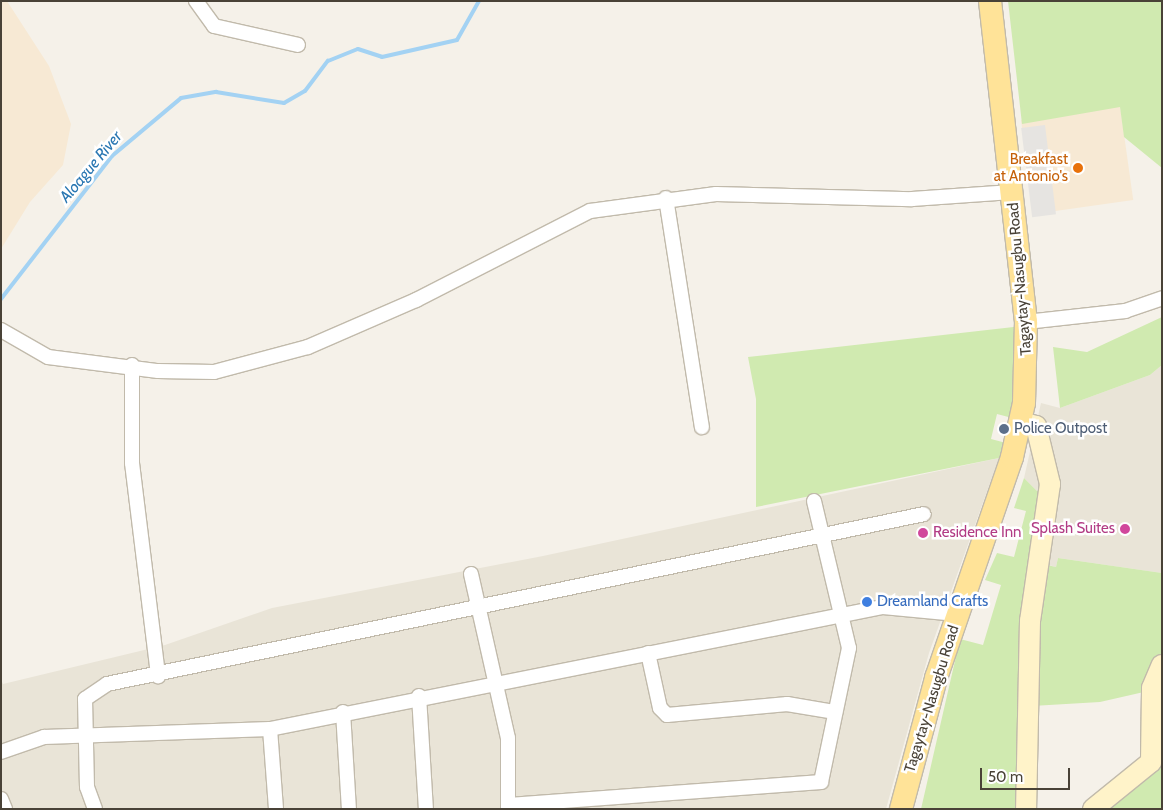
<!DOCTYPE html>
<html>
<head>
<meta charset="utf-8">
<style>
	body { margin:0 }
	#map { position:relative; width:1163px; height:810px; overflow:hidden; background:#f5f1e9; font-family:Cabin,sans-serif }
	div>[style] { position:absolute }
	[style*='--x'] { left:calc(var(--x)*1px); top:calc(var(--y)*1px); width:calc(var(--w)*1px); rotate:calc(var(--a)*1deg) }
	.residential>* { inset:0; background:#e9e4d7 }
	.commercial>* { inset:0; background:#f7e9d4; transform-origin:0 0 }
	.green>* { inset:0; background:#d0eab0 }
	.parking>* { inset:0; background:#e6e4e1; transform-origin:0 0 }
	.stream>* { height:4px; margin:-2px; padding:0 2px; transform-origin:2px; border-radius:2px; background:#a3d2f3 }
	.roads { filter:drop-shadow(1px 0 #c1baab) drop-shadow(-1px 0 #c1baab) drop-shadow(0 1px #c1baab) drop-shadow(0 -1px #c1baab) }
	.street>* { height:14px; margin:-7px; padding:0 7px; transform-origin:7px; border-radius:7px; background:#fff }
	.secondary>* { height:20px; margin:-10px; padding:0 10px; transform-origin:10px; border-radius:10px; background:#fff3c9 }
	.primary>* { height:22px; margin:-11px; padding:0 11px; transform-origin:11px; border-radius:11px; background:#ffe398 }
	.dots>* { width:14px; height:14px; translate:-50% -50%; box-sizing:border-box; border:2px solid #fff; border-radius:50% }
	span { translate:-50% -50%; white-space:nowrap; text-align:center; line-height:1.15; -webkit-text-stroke:5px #fff; paint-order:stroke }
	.food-label { font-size:15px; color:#c56008 }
	.right { translate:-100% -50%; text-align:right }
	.street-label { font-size:15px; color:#494237 }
	.service-label { font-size:15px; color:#4e5e75 }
	.left { translate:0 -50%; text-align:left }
	.hotel-label { font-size:15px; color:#b23c85 }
	.shop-label { font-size:15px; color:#366cbe }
	.water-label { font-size:16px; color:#2a77b2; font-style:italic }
	.frame { position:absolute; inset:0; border:2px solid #494237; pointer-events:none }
	.scale { position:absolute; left:980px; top:768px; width:90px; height:22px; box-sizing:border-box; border:2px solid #494237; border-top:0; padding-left:6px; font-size:15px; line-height:18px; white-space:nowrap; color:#494237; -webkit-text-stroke:4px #fff; paint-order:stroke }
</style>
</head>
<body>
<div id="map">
	<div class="residential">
		<i style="clip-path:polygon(1162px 365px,1162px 573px,1058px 558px,1056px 567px,1034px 561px,1046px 486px,1037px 491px,1024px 478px,1041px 403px,1060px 408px,1150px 375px)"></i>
		<i style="clip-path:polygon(999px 458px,929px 653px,886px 809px,1px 809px,1px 680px,3px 684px,165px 645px,272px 608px,543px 556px)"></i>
	</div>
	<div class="commercial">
		<i style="clip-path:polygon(1px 1px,7px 1px,49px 66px,71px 124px,63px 165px,30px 202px,1px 249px)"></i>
		<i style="left:1120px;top:106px;width:95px;height:100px;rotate:82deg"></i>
	</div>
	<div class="green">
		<i style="clip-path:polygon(1008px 1px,1162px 1px,1162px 168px,1124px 137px,1120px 107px,1022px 124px)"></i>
		<i style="clip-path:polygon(1162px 317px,1162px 365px,1150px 375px,1060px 408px,1053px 347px,1087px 352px)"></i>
		<i style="clip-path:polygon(1022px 326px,1016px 419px,997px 414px,991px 439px,1010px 444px,999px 458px,756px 507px,756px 399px,748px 357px)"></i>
		<i style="clip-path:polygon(1024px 478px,1037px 491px,1047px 485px,1022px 809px,921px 809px,960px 639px,983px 645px,1001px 585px,985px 580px,997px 553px,1014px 557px,1026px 511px,1014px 508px)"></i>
		<i style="clip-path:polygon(1058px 558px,1162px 573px,1162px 809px,1094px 809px,1145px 764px,1157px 689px,1100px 702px,1032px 706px,1047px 565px,1056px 567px)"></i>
	</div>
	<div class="parking">
		<i style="left:1045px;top:125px;width:90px;height:24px;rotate:83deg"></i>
	</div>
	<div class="stream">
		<i style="--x:1;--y:299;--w:181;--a:-52.2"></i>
		<i style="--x:112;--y:156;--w:90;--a:-40"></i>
		<i style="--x:181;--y:98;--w:36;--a:-10"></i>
		<i style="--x:216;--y:92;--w:69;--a:9.2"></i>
		<i style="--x:284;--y:103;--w:24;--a:-30"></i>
		<i style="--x:305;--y:91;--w:38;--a:-53"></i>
		<i style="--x:328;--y:61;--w:32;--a:-22"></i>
		<i style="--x:358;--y:49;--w:25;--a:18"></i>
		<i style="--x:382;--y:57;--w:77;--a:-12.8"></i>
		<i style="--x:457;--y:40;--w:45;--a:-60.6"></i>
	</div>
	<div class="roads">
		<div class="street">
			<i style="--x:196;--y:1;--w:31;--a:54"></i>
			<i style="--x:214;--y:26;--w:86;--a:12.7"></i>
			<i style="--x:666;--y:198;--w:232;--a:81.1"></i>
			<i style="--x:1026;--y:322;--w:100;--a:-6.3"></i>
			<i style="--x:1125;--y:311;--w:39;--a:-19"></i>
			<i style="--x:1;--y:330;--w:54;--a:29.9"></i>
			<i style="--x:48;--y:357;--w:111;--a:7.3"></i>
			<i style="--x:158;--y:371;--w:56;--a:1"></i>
			<i style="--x:214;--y:372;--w:97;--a:-14.9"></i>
			<i style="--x:308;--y:347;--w:118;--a:-23.5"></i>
			<i style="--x:416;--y:300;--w:195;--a:-27.1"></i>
			<i style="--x:590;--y:211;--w:127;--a:-7.7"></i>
			<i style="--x:716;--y:194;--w:196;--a:1.5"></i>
			<i style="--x:912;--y:199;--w:100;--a:-4"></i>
			<i style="--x:132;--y:365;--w:98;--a:90"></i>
			<i style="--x:132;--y:463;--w:215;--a:83"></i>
			<i style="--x:471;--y:574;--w:168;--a:77.3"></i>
			<i style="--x:508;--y:738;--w:71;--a:90"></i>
			<i style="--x:648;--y:653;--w:56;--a:77.7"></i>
			<i style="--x:660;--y:708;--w:10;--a:45"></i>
			<i style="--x:667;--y:715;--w:121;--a:-5.2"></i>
			<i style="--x:787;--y:704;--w:49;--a:9.5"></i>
			<i style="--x:419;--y:696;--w:113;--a:86.5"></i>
			<i style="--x:343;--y:712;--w:97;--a:86.5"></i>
			<i style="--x:270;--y:729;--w:80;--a:85.7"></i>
			<i style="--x:1;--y:752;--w:46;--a:-19.2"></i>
			<i style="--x:44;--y:737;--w:226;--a:-2"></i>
			<i style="--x:270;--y:729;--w:625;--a:-11.26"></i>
			<i style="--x:883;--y:607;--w:74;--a:5.4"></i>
			<i style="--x:1;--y:799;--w:11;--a:68"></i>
			<i style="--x:509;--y:805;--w:313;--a:-4.2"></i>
			<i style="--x:821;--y:782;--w:137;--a:-78.2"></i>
			<i style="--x:849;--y:648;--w:151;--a:-103.4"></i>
			<i style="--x:95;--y:809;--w:23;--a:-110"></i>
			<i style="--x:87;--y:787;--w:88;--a:-91.3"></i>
			<i style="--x:85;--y:699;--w:27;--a:-34"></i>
			<i style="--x:107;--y:684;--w:834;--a:-11.75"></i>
		</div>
		<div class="secondary">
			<i style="--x:1021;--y:422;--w:16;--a:15"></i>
			<i style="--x:1036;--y:426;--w:60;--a:76.4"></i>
			<i style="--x:1050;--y:484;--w:138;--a:98.3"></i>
			<i style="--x:1030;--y:621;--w:188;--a:91.2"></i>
			<i style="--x:1093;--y:809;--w:75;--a:-39"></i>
			<i style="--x:1151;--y:762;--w:74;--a:-89.2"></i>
			<i style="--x:1152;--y:688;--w:25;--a:-67"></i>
		</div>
		<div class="primary">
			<i style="--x:901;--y:809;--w:136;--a:-75"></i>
			<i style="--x:936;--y:678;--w:234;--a:-71"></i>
			<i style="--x:1012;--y:457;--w:55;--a:-77.5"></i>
			<i style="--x:1024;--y:403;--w:81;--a:-88.6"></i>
			<i style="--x:1026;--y:322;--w:323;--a:-96.4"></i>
		</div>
	</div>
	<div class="dots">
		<i style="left:1078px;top:168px;background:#e8710a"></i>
		<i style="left:1004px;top:429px;background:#5c6f8a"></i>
		<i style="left:1125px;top:529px;background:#d1479c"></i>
		<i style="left:923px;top:533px;background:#d1479c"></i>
		<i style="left:867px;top:602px;background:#3f7fe0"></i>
	</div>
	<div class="food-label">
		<span class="right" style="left:1068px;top:168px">Breakfast<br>at Antonio's</span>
	</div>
	<div class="street-label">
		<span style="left:1020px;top:279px;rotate:-95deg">Tagaytay-Nasugbu Road</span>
		<span style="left:932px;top:699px;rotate:-73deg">Tagaytay-Nasugbu Road</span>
	</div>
	<div class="service-label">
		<span class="left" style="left:1014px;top:429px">Police Outpost</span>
	</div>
	<div class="hotel-label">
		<span class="right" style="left:1115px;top:529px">Splash Suites</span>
		<span class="left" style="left:933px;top:533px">Residence Inn</span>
	</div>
	<div class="shop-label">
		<span class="left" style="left:877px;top:602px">Dreamland Crafts</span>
	</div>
	<div class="water-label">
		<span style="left:91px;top:167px;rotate:-50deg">Aloague River</span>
	</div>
	<div class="frame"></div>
	<div class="scale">50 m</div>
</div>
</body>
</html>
